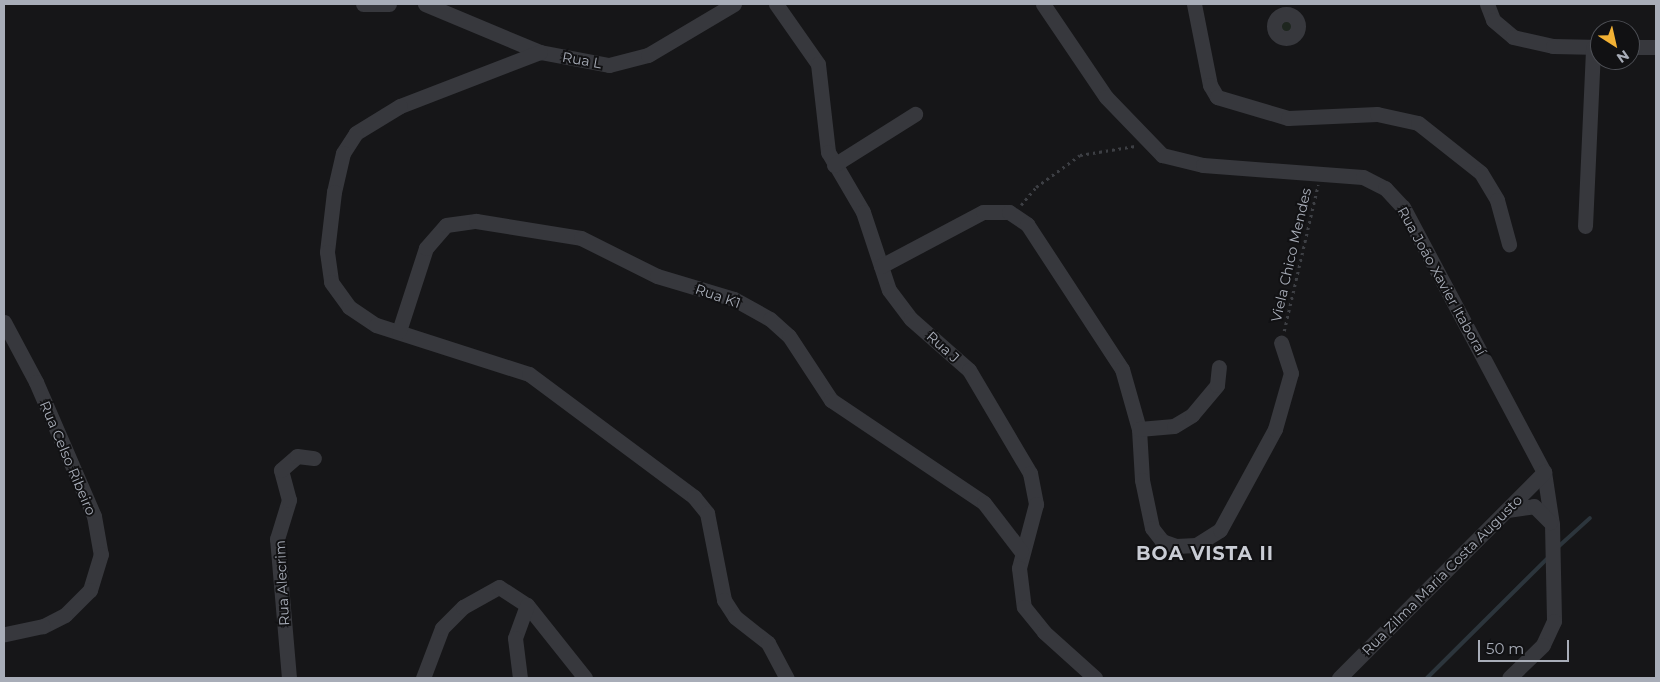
<!DOCTYPE html>
<html>
<head>
<meta charset="utf-8">
<style>
	body { margin:0 }
	#map { position:relative; width:1660px; height:682px; overflow:hidden; background:#161618; font-family:Montserrat,sans-serif }
	div>[style] { position:absolute }
	[style*='--x'] { left:calc(var(--x)*1px); top:calc(var(--y)*1px); width:calc(var(--w)*1px); rotate:calc(var(--a)*1deg) }
	.green>* { inset:0; background:#1e261f }
	.round { border-radius:50% }
	.stream>* { height:4px; margin:-2px; padding:0 2px; transform-origin:2px; border-radius:2px; background:#2c353c }
	.path>* { height:2.5px; margin-top:-1.25px; transform-origin:0; background:repeating-linear-gradient(90deg,#3d3f44 0 2.5px,transparent 0 6.5px) }
	.minor>* { height:15px; margin:-7.5px; padding:0 7.5px; transform-origin:7.5px; border-radius:7.5px; background:#37383d }
	.minor>.ring { margin:-7.5px; padding:0; box-sizing:content-box; background:none; border:15px solid #37383d; border-radius:50% }
	span { translate:-50% -50%; white-space:nowrap; text-align:center; line-height:1.15; -webkit-text-stroke:4px #111113; paint-order:stroke }
	.street-label { font-size:14px; color:#a8adb8 }
	.district-label { font-size:19px; color:#c9ccd4; font-weight:700; letter-spacing:1px }
	.frame { position:absolute; inset:0; border:5px solid #a8adb8; pointer-events:none }
	.north { position:absolute; left:1590px; top:20px; width:50px; height:50px; box-sizing:border-box; background:#111113; border:1px solid #4d4f55; border-radius:50%; rotate:145deg; font-size:14px; font-weight:700; line-height:20px; text-align:center; color:#a8adb8 }
	.north::after { content:''; display:block; margin:auto; width:18px; height:22px; background:#f2b134; clip-path:polygon(50% 0,100% 100%,50% 72%,0 100%) }
	.scale { position:absolute; left:1478px; top:640px; width:91px; height:22px; box-sizing:border-box; border:2px solid #a8adb8; border-top:0; padding-left:6px; font-size:15px; line-height:18px; white-space:nowrap; color:#a8adb8; -webkit-text-stroke:4px #111113; paint-order:stroke }
</style>
</head>
<body>
<div id="map">
	<div class="green">
		<i class="round" style="left:1277px;top:17px;width:18px;height:18px"></i>
	</div>
	<div class="stream">
		<i style="--x:1558;--y:547;--w:43;--a:-42.2"></i>
		<i style="--x:1427;--y:678;--w:169;--a:-44.8"></i>
	</div>
	<div class="path">
		<i style="--x:1021;--y:205;--w:23;--a:-50"></i>
		<i style="--x:1036;--y:187;--w:54;--a:-36"></i>
		<i style="--x:1080;--y:155;--w:56;--a:-9.3"></i>
		<i style="--x:1284;--y:331;--w:150;--a:-76.9"></i>
	</div>
	<div class="minor">
		<i style="--x:363;--y:4;--w:26;--a:0"></i>
		<i style="--x:425;--y:4;--w:125;--a:22.7"></i>
		<i style="--x:540;--y:52;--w:70;--a:10.7"></i>
		<i style="--x:609;--y:65;--w:40;--a:-14.4"></i>
		<i style="--x:648;--y:55;--w:100;--a:-30.7"></i>
		<i style="--x:776;--y:4;--w:73;--a:55"></i>
		<i style="--x:818;--y:64;--w:89;--a:83.5"></i>
		<i style="--x:828;--y:152;--w:69;--a:59.7"></i>
		<i style="--x:863;--y:212;--w:82;--a:71.6"></i>
		<i style="--x:889;--y:290;--w:36;--a:53"></i>
		<i style="--x:911;--y:319;--w:77;--a:41.3"></i>
		<i style="--x:969;--y:370;--w:120;--a:59.4"></i>
		<i style="--x:1030;--y:473;--w:32;--a:79"></i>
		<i style="--x:1036;--y:504;--w:66;--a:104.9"></i>
		<i style="--x:1019;--y:568;--w:39;--a:83"></i>
		<i style="--x:1024;--y:607;--w:32;--a:51"></i>
		<i style="--x:1044;--y:632;--w:69;--a:42"></i>
		<i style="--x:1043;--y:4;--w:112;--a:55.9"></i>
		<i style="--x:1106;--y:97;--w:81;--a:46"></i>
		<i style="--x:1162;--y:155;--w:42;--a:13.7"></i>
		<i style="--x:1203;--y:165;--w:160;--a:4.3"></i>
		<i style="--x:1363;--y:177;--w:25;--a:27"></i>
		<i style="--x:1385;--y:188;--w:26;--a:47"></i>
		<i style="--x:1403;--y:207;--w:300;--a:62"></i>
		<i style="--x:1544;--y:472;--w:53;--a:81.3"></i>
		<i style="--x:1552;--y:524;--w:97;--a:88.8"></i>
		<i style="--x:1554;--y:621;--w:26;--a:115"></i>
		<i style="--x:1543;--y:645;--w:47;--a:135.9"></i>
		<i style="--x:1194;--y:4;--w:83;--a:78.8"></i>
		<i style="--x:1210;--y:85;--w:14;--a:60"></i>
		<i style="--x:1217;--y:97;--w:74;--a:16.5"></i>
		<i style="--x:1288;--y:118;--w:89;--a:-2.6"></i>
		<i style="--x:1377;--y:114;--w:42;--a:12.4"></i>
		<i style="--x:1418;--y:123;--w:80;--a:38.4"></i>
		<i style="--x:1481;--y:173;--w:31;--a:59"></i>
		<i style="--x:1497;--y:200;--w:46;--a:74.7"></i>
		<i style="--x:1487;--y:4;--w:17;--a:69"></i>
		<i style="--x:1493;--y:20;--w:26;--a:40"></i>
		<i style="--x:1513;--y:37;--w:41;--a:12.7"></i>
		<i style="--x:1553;--y:46;--w:47;--a:1.2"></i>
		<i class="ring" style="left:1274px;top:14px;width:9px;height:9px"></i>
		<i style="--x:1630;--y:47;--w:26;--a:0"></i>
		<i style="--x:540;--y:52;--w:150;--a:158.9"></i>
		<i style="--x:400;--y:106;--w:52;--a:148.5"></i>
		<i style="--x:356;--y:133;--w:24;--a:123"></i>
		<i style="--x:343;--y:153;--w:40;--a:103"></i>
		<i style="--x:334;--y:192;--w:60;--a:96.7"></i>
		<i style="--x:327;--y:252;--w:30;--a:82"></i>
		<i style="--x:331;--y:282;--w:31;--a:54"></i>
		<i style="--x:349;--y:307;--w:32;--a:34"></i>
		<i style="--x:376;--y:325;--w:161;--a:17.8"></i>
		<i style="--x:529;--y:374;--w:206;--a:36.7"></i>
		<i style="--x:694;--y:497;--w:21;--a:51"></i>
		<i style="--x:707;--y:513;--w:89;--a:78.9"></i>
		<i style="--x:724;--y:600;--w:20;--a:57"></i>
		<i style="--x:735;--y:617;--w:42;--a:38.2"></i>
		<i style="--x:768;--y:643;--w:40;--a:62"></i>
		<i style="--x:834;--y:165;--w:96;--a:-32.2"></i>
		<i style="--x:1585;--y:226;--w:179;--a:-87.4"></i>
		<i style="--x:881;--y:266;--w:115;--a:-27.9"></i>
		<i style="--x:983;--y:212;--w:26;--a:0"></i>
		<i style="--x:1009;--y:212;--w:22;--a:34"></i>
		<i style="--x:1027;--y:224;--w:173;--a:56.8"></i>
		<i style="--x:1122;--y:369;--w:62;--a:74.2"></i>
		<i style="--x:1139;--y:429;--w:51;--a:86.6"></i>
		<i style="--x:1142;--y:480;--w:49;--a:78.2"></i>
		<i style="--x:1152;--y:528;--w:16;--a:52"></i>
		<i style="--x:1162;--y:541;--w:15;--a:20"></i>
		<i style="--x:1176;--y:546;--w:20;--a:-3"></i>
		<i style="--x:1196;--y:545;--w:28;--a:-32"></i>
		<i style="--x:1220;--y:530;--w:115;--a:-61.4"></i>
		<i style="--x:1275;--y:429;--w:58;--a:-74.1"></i>
		<i style="--x:1291;--y:373;--w:32;--a:-108"></i>
		<i style="--x:4;--y:322;--w:68;--a:61.9"></i>
		<i style="--x:36;--y:382;--w:146;--a:66.6"></i>
		<i style="--x:94;--y:516;--w:39;--a:80"></i>
		<i style="--x:101;--y:554;--w:38;--a:107"></i>
		<i style="--x:90;--y:590;--w:35;--a:135"></i>
		<i style="--x:65;--y:615;--w:25;--a:153"></i>
		<i style="--x:43;--y:626;--w:40;--a:168"></i>
		<i style="--x:399;--y:331;--w:87;--a:-72"></i>
		<i style="--x:426;--y:248;--w:30;--a:-49"></i>
		<i style="--x:446;--y:225;--w:30;--a:-8"></i>
		<i style="--x:476;--y:221;--w:106;--a:9.2"></i>
		<i style="--x:581;--y:238;--w:85;--a:26.6"></i>
		<i style="--x:657;--y:276;--w:80;--a:16.6"></i>
		<i style="--x:734;--y:299;--w:41;--a:29.1"></i>
		<i style="--x:770;--y:319;--w:25;--a:42"></i>
		<i style="--x:789;--y:336;--w:77;--a:56.7"></i>
		<i style="--x:831;--y:400;--w:184;--a:33.9"></i>
		<i style="--x:984;--y:503;--w:61;--a:52.4"></i>
		<i style="--x:1139;--y:429;--w:35;--a:-5"></i>
		<i style="--x:1174;--y:426;--w:21;--a:-31"></i>
		<i style="--x:1192;--y:415;--w:39;--a:-50"></i>
		<i style="--x:1217;--y:385;--w:18;--a:-84"></i>
		<i style="--x:1507;--y:510;--w:27;--a:-8"></i>
		<i style="--x:1534;--y:506;--w:23;--a:45"></i>
		<i style="--x:527;--y:605;--w:93;--a:51.5"></i>
		<i style="--x:289;--y:678;--w:140;--a:-94.9"></i>
		<i style="--x:277;--y:539;--w:41;--a:-72.9"></i>
		<i style="--x:289;--y:500;--w:31;--a:-105"></i>
		<i style="--x:281;--y:470;--w:21;--a:-41"></i>
		<i style="--x:297;--y:456;--w:17;--a:7"></i>
		<i style="--x:423;--y:678;--w:53;--a:-69.2"></i>
		<i style="--x:442;--y:628;--w:30;--a:-45"></i>
		<i style="--x:463;--y:607;--w:41;--a:-29.1"></i>
		<i style="--x:499;--y:587;--w:33;--a:33"></i>
		<i style="--x:527;--y:605;--w:35;--a:110"></i>
		<i style="--x:515;--y:638;--w:40;--a:82.9"></i>
		<i style="--x:1339;--y:678;--w:291;--a:-45.1"></i>
	</div>
	<div class="street-label">
		<span style="left:582px;top:60px;rotate:10deg">Rua L</span>
		<span style="left:1291px;top:255px;rotate:-77deg">Viela Chico Mendes</span>
		<span style="left:1442px;top:281px;rotate:61deg">Rua João Xavier Itaboraí</span>
		<span style="left:718px;top:296px;rotate:19deg">Rua K1</span>
		<span style="left:943px;top:347px;rotate:42deg">Rua J</span>
		<span style="left:68px;top:458px;rotate:67deg">Rua Celso Ribeiro</span>
		<span style="left:1442px;top:575px;rotate:-45deg">Rua Zilma Maria Costa Augusto</span>
		<span style="left:282px;top:583px;rotate:-93deg">Rua Alecrim</span>
	</div>
	<div class="district-label">
		<span style="left:1205px;top:554px">BOA VISTA II</span>
	</div>
	<div class="frame"></div>
	<div class="north">N</div>
	<div class="scale">50 m</div>
</div>
</body>
</html>
